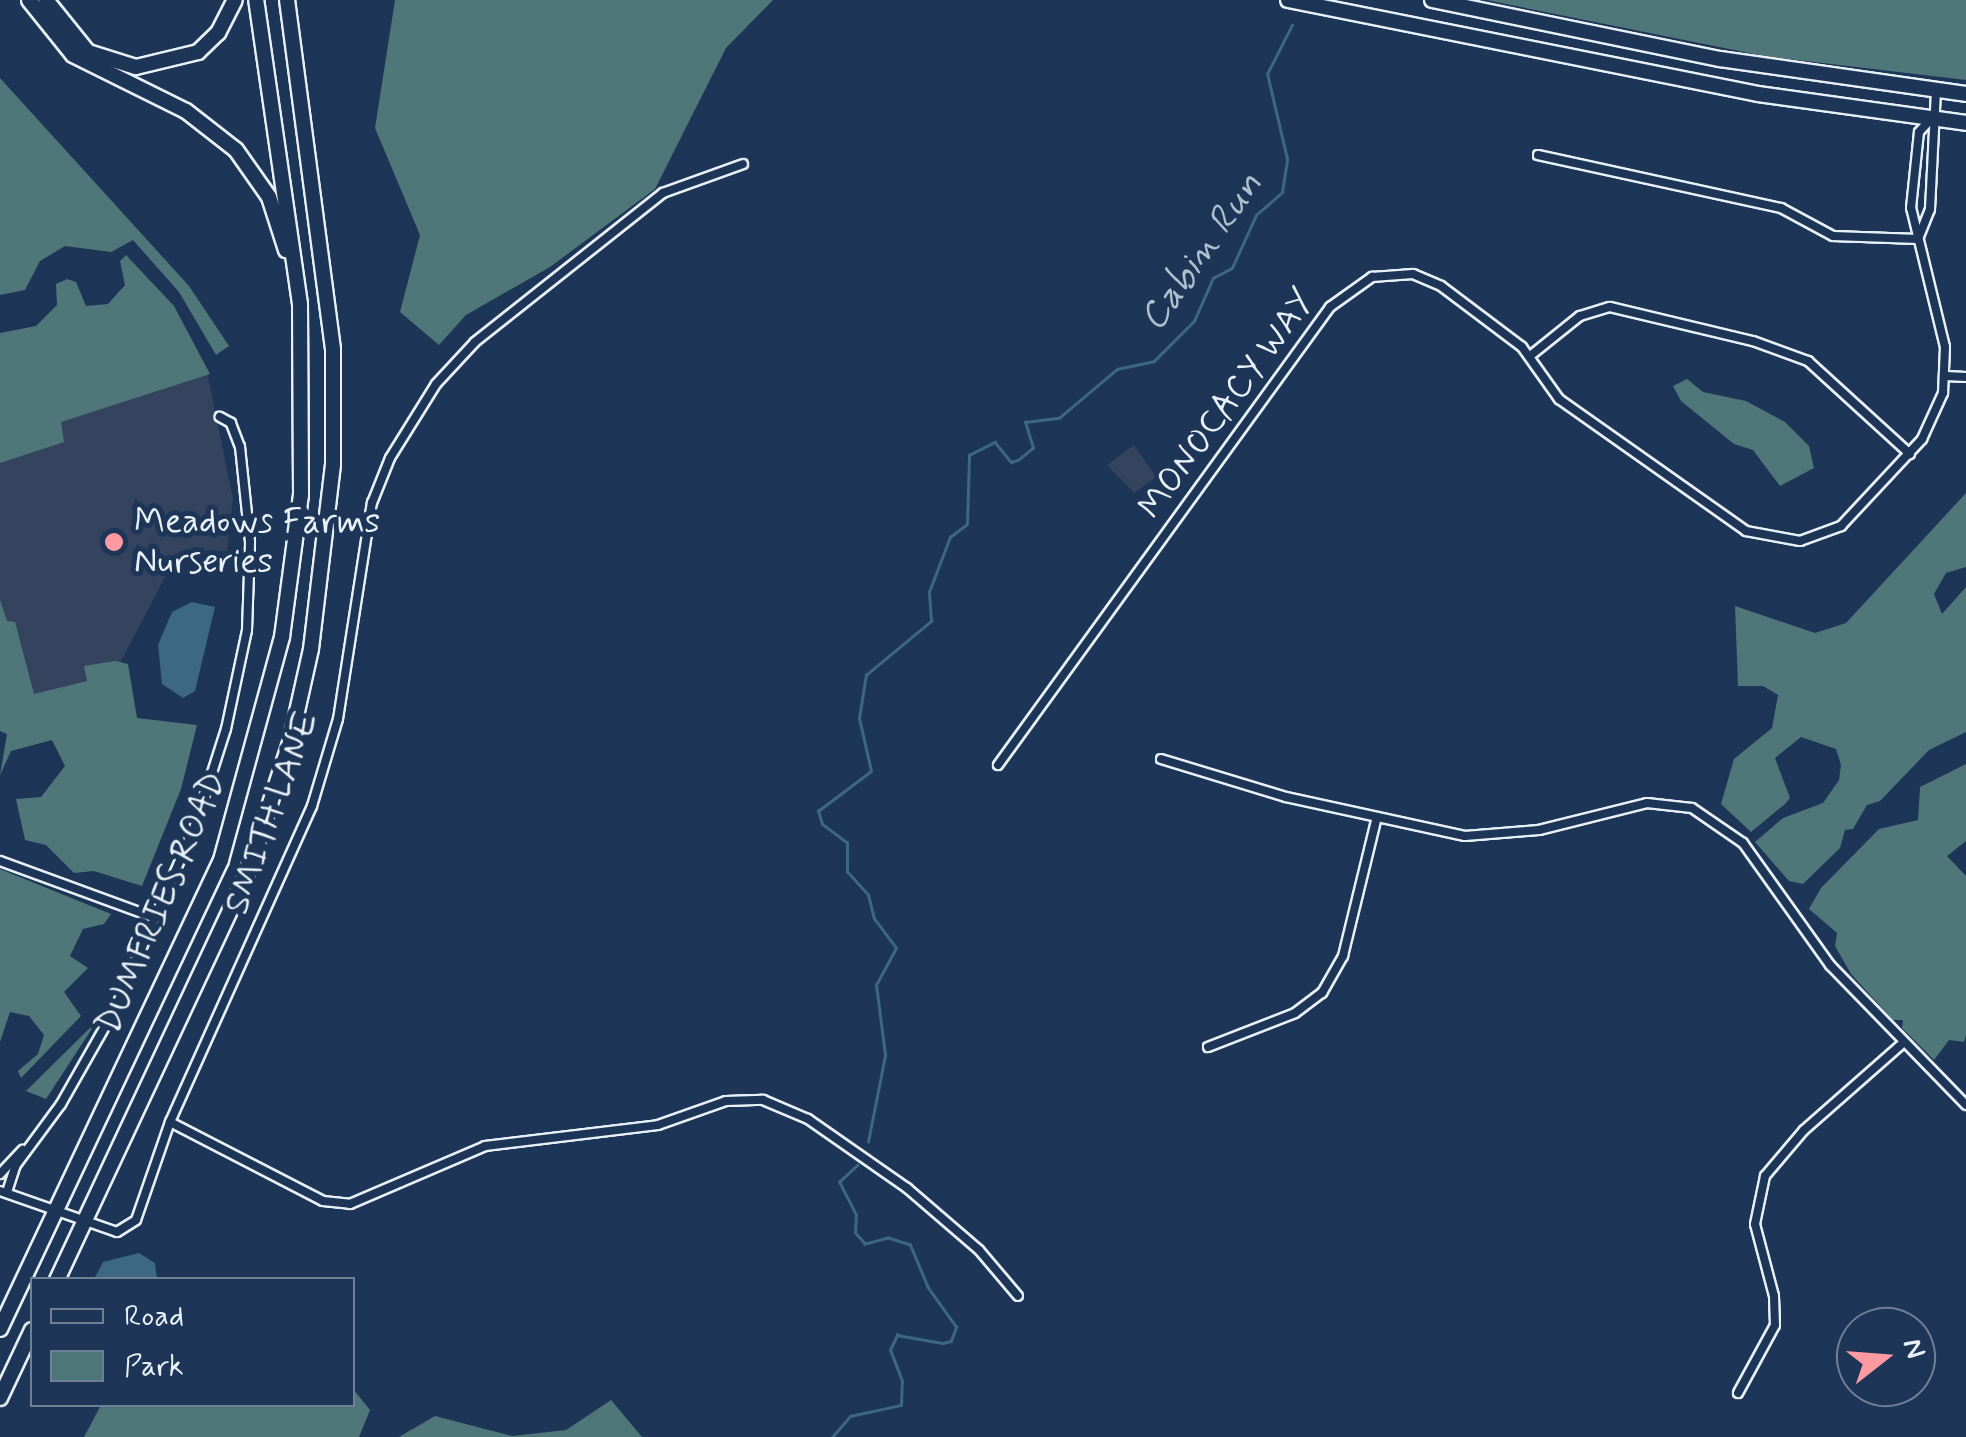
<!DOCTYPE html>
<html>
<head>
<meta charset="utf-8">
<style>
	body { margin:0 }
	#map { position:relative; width:1966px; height:1437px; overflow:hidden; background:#1d3557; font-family:Mynerve,sans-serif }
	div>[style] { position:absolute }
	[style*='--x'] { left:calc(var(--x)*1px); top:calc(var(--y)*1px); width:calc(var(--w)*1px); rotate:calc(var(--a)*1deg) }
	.built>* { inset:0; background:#34445f }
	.green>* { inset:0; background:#4f7679 }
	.water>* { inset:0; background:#3c6881 }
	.stream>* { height:2.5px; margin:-1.25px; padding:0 1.25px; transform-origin:1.25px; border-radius:1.25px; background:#3c6881 }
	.roads { filter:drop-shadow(2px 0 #e8f1f8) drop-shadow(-2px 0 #e8f1f8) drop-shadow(0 2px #e8f1f8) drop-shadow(0 -2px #e8f1f8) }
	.minor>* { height:8px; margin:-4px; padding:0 4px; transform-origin:4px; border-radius:4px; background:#1d3557 }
	.trunk>* { height:14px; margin:-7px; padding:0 7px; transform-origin:7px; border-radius:7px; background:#1d3557 }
	.dots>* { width:28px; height:28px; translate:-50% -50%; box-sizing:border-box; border:5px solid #1d3557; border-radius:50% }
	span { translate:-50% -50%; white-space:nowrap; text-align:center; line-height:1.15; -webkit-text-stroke:10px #1d3557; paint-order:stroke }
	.street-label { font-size:35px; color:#e8f1f8 }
	.poi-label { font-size:35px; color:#e8f1f8 }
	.left { translate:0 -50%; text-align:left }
	.water-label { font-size:38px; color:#acc1ce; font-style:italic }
	.legend { position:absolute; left:30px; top:1277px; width:325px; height:130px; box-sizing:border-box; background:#1d3557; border:2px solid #6e8097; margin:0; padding:12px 18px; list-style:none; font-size:30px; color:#e8f1f8 }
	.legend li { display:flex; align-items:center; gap:20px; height:50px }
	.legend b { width:50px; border:2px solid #6e8097 }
	.north { position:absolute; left:1836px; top:1307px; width:100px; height:100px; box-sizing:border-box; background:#1d3557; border:2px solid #6e8097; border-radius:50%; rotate:73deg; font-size:28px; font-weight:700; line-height:40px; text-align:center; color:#e8f1f8 }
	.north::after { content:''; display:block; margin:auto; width:35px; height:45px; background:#ff9aa2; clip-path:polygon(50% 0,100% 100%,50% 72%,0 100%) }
</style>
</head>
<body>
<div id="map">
	<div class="built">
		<i style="clip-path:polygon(207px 372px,233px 499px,227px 551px,188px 552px,173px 562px,121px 661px,124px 674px,25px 702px,0 617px,0 442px)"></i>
		<i style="clip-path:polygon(1134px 445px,1156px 477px,1134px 493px,1107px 465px)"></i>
	</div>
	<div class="green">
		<i style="clip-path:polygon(395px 0,773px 0,726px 48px,655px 189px,550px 267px,466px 315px,439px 345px,400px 312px,420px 235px,375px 128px)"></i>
		<i style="clip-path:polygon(1486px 0,1966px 0,1966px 80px,1764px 56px)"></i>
		<i style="clip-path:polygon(0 78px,189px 286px,229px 346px,216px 355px,179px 292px,133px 240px,111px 252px,65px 246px,40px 261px,25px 290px,0 295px)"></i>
		<i style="clip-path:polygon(126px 255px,174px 306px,210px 374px,61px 422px,64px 442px,0 463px,0 333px,36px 326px,57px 305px,56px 284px,67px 279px,76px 282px,86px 306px,108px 304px,125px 285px,120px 261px)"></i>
		<i style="clip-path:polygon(1687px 379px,1703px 392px,1746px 401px,1785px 422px,1809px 446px,1814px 468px,1780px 486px,1753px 450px,1734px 444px,1681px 401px,1673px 386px)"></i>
		<i style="clip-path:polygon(1966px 493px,1966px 567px,1946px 573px,1934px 594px,1942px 614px,1966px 587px,1966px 732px,1929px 750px,1880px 801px,1867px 805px,1853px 829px,1845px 830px,1840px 848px,1803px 884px,1789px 881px,1755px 842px,1783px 818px,1823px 803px,1839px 780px,1841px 765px,1836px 749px,1801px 737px,1775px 758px,1790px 798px,1785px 804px,1751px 832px,1721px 804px,1734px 759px,1772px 728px,1778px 695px,1763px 686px,1738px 686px,1735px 606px,1815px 633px,1846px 623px)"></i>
		<i style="clip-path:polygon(0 600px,7px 621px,15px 622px,34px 694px,87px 681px,84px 666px,115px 661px,128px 664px,137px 718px,197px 725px,181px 789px,142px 886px,94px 871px,74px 873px,46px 845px,25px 840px,16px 799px,41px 797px,65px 766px,52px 740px,11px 751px,0 775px,7px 734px,0 731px)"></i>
		<i style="clip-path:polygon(1966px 764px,1966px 841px,1947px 856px,1966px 876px,1966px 1035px,1964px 1042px,1949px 1040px,1934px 1060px,1902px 1028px,1903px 1020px,1893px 1020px,1851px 974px,1835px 946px,1837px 933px,1809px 909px,1821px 888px,1879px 829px,1918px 820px,1920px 787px)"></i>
		<i style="clip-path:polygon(0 869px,111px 914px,104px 924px,83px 929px,70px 956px,88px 968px,64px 992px,81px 1016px,21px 1078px,18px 1071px,38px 1054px,44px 1035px,29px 1016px,10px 1012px,0 1042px)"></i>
		<i style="clip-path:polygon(97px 1021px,46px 1099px,26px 1091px)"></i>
		<i style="clip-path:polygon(353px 1389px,370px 1410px,359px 1437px,84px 1437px,101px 1405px,352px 1404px)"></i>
		<i style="clip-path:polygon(611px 1400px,642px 1437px,399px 1437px,435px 1416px,512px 1436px,566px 1430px)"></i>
	</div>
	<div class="water">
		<i style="clip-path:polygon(192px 602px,215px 607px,195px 691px,183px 698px,162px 684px,158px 645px,172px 612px)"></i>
		<i style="clip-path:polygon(139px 1253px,155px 1263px,157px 1279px,94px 1279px,103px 1262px)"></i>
	</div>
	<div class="stream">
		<i style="--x:868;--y:1142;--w:89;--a:-78.9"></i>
		<i style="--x:885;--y:1055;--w:71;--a:-97.3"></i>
		<i style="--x:876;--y:985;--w:42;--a:-61.6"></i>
		<i style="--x:896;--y:948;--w:36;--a:-127"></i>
		<i style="--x:874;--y:919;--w:25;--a:-104"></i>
		<i style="--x:868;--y:895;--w:31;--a:-132"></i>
		<i style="--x:847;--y:872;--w:29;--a:-90"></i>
		<i style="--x:847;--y:843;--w:31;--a:-143"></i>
		<i style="--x:822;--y:824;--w:14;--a:-107"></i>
		<i style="--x:818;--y:811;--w:66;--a:-37"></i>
		<i style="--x:871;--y:771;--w:54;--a:-102.8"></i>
		<i style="--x:859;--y:718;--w:44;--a:-80.8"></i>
		<i style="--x:866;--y:675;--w:85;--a:-39.7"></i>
		<i style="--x:931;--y:621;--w:29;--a:-94"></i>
		<i style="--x:929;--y:592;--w:59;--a:-69.1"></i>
		<i style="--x:950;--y:537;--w:21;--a:-37"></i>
		<i style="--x:967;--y:524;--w:69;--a:-88.3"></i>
		<i style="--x:969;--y:455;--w:29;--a:-27"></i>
		<i style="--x:995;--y:442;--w:26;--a:51"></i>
		<i style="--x:1011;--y:462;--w:7;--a:-16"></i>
		<i style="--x:1018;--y:460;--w:19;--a:-39"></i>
		<i style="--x:1033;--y:448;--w:27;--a:-107"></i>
		<i style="--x:1025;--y:422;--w:34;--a:-7"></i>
		<i style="--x:1059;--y:418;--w:76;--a:-40.2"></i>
		<i style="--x:1117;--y:369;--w:38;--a:-12"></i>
		<i style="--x:1154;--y:361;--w:57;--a:-45"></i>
		<i style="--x:1194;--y:321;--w:47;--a:-66.2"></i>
		<i style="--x:1213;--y:278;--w:21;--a:-28"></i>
		<i style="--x:1232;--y:268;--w:58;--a:-65.6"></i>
		<i style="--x:1256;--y:215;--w:35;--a:-41"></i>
		<i style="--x:1282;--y:192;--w:33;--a:-81"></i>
		<i style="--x:1287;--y:159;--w:87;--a:-103.2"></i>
		<i style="--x:1267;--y:74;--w:55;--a:-63"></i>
		<i style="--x:832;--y:1437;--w:28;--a:-49"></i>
		<i style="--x:850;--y:1416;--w:52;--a:-12.2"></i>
		<i style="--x:901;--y:1405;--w:24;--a:-88"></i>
		<i style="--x:902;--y:1381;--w:33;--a:-111"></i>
		<i style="--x:890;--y:1350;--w:17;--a:-65"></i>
		<i style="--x:897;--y:1335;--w:47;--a:9.9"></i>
		<i style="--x:943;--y:1343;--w:8;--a:-14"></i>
		<i style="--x:951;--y:1341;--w:15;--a:-70"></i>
		<i style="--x:956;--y:1327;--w:48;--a:-125.7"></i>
		<i style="--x:928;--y:1288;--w:47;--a:-112.7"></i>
		<i style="--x:910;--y:1245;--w:23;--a:-162"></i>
		<i style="--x:888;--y:1238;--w:24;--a:165"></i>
		<i style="--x:865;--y:1244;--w:15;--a:-132"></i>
		<i style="--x:855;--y:1233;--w:18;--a:-87"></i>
		<i style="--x:856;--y:1215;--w:37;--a:-117"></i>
		<i style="--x:839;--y:1182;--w:25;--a:-43"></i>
	</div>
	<div class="roads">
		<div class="minor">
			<i style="--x:1538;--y:155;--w:249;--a:12.3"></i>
			<i style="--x:1781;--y:208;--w:59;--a:28.3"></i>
			<i style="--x:1833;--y:236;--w:85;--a:2"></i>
			<i style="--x:1918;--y:239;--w:32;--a:-68"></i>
			<i style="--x:1930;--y:209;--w:118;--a:-87.1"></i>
			<i style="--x:1530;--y:356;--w:64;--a:-38.7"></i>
			<i style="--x:1580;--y:316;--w:31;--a:-17"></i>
			<i style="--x:1610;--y:307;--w:147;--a:13.4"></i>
			<i style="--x:1753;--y:341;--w:59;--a:20"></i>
			<i style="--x:1808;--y:361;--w:138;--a:42.4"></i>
			<i style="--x:1946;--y:376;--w:20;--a:3"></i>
			<i style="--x:1161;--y:759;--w:131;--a:16.9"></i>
			<i style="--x:1286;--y:797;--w:183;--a:12.3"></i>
			<i style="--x:1465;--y:836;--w:74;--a:-4.6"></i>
			<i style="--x:1539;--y:830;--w:111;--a:-14"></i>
			<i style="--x:1647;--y:803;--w:45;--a:6.3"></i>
			<i style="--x:1692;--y:808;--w:62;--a:34.5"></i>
			<i style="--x:1743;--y:843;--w:150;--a:54.5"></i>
			<i style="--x:1830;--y:965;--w:195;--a:45.8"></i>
			<i style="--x:998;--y:765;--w:566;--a:-54.06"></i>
			<i style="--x:1330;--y:307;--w:52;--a:-35.5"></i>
			<i style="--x:1372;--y:277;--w:41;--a:-4.2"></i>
			<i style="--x:1413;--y:274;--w:30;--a:23"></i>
			<i style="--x:1441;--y:286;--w:101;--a:37"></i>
			<i style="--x:1522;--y:347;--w:64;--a:54.6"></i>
			<i style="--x:1559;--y:399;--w:229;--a:35.2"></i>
			<i style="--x:1746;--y:531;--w:55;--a:10.5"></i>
			<i style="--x:1800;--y:541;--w:44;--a:-20.1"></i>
			<i style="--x:1841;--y:526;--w:119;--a:-47"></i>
			<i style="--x:1922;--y:439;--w:51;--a:-65.5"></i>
			<i style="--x:1943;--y:393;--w:46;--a:-87.5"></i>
			<i style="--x:1945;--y:347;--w:143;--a:-103.7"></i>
			<i style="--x:1911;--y:208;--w:76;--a:-84"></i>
			<i style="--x:1919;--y:132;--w:18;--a:-47"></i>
			<i style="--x:0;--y:861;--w:166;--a:20.1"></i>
			<i style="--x:1208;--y:1047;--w:93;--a:-21.3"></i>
			<i style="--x:1295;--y:1013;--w:34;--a:-37"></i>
			<i style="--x:1322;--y:993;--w:43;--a:-60.4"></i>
			<i style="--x:1343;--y:956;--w:143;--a:-76.3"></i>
			<i style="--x:170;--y:1122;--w:172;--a:27.3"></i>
			<i style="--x:323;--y:1201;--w:27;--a:6"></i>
			<i style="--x:350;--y:1204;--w:147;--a:-23.2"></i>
			<i style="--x:485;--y:1146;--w:174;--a:-6.9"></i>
			<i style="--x:658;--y:1125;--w:72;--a:-19.4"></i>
			<i style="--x:726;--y:1101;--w:37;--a:-2"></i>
			<i style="--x:763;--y:1100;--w:49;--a:22.9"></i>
			<i style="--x:808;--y:1119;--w:121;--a:34.9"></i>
			<i style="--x:907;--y:1188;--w:95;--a:40.7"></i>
			<i style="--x:979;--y:1250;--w:60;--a:49.7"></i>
			<i style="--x:0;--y:1174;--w:33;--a:-47"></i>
			<i style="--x:0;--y:1191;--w:124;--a:19.3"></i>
			<i style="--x:117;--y:1232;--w:22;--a:-32"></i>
			<i style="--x:136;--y:1220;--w:104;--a:-70.9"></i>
			<i style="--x:170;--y:1122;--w:346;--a:-65.8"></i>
			<i style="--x:312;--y:806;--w:91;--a:-73.4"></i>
			<i style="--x:338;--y:719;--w:219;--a:-81.1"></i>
			<i style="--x:372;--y:503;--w:48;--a:-68.2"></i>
			<i style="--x:390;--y:458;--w:87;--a:-58.1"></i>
			<i style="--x:436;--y:384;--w:57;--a:-47.1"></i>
			<i style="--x:475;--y:342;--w:240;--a:-38.4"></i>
			<i style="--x:663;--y:193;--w:85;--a:-19.9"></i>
			<i style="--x:7;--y:1192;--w:28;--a:-72"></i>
			<i style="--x:16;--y:1165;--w:76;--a:-53.6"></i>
			<i style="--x:61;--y:1104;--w:109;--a:-60.4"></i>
			<i style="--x:115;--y:1009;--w:200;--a:-66.4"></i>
			<i style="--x:195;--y:826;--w:102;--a:-72.3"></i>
			<i style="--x:226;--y:729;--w:101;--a:-78"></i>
			<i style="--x:247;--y:630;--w:88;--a:-88"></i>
			<i style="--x:250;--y:542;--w:96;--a:-96"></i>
			<i style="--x:240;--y:447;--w:26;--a:-111"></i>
			<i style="--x:231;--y:423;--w:13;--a:-151"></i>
			<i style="--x:1738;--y:1393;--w:77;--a:-61.4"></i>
			<i style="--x:1775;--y:1325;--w:29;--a:-92"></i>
			<i style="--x:1774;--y:1296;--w:74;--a:-104.8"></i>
			<i style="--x:1755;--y:1224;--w:49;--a:-78.2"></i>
			<i style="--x:1765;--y:1176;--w:60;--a:-49.7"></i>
			<i style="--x:1804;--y:1130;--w:130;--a:-41.3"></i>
		</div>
		<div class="trunk">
			<i style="--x:29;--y:0;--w:70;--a:51.3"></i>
			<i style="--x:73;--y:55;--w:126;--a:26.4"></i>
			<i style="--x:186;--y:111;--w:63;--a:38"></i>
			<i style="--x:236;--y:150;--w:57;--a:54.9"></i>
			<i style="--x:269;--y:197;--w:56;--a:72.2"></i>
			<i style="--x:46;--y:0;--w:67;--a:51.1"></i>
			<i style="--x:88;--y:52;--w:50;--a:17.4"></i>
			<i style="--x:136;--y:67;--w:64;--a:-13.6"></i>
			<i style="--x:198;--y:52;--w:28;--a:-44"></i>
			<i style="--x:218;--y:33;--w:37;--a:-63"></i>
			<i style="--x:1288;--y:0;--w:479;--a:11.3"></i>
			<i style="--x:1758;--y:94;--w:210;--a:7.9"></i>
			<i style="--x:1432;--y:0;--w:294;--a:11.6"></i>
			<i style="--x:1720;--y:59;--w:248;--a:8.1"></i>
			<i style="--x:57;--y:1280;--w:443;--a:-64.9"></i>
			<i style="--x:245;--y:879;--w:143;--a:-71.7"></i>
			<i style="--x:290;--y:743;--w:96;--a:-77.4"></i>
			<i style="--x:311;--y:649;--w:186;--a:-83.2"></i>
			<i style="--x:333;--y:464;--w:115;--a:-90"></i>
			<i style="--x:333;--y:349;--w:352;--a:-97.5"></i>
			<i style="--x:0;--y:1329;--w:518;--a:-64.77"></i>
			<i style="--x:221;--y:860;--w:231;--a:-74.7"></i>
			<i style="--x:282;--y:637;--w:143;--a:-82.4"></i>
			<i style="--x:301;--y:495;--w:191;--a:-90.3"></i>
			<i style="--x:300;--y:304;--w:307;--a:-98.2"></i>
			<i style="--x:0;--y:1398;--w:75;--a:-64.8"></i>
		</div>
	</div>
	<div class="dots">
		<i style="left:114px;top:542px;background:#ff9aa2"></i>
	</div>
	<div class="street-label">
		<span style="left:1227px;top:404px;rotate:-54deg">MONOCACY WAY</span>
		<span style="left:272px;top:813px;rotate:-70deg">SMITH LANE</span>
		<span style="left:162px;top:903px;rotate:-67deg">DUMFRIES ROAD</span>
	</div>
	<div class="poi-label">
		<span class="left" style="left:134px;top:542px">Meadows Farms<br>Nurseries</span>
	</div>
	<div class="water-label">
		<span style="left:1202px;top:252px;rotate:-55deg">Cabin Run</span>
	</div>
	<ul class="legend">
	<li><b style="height:12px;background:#1d3557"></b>Road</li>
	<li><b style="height:28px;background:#4f7679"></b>Park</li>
	</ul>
	<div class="north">N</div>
</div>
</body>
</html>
